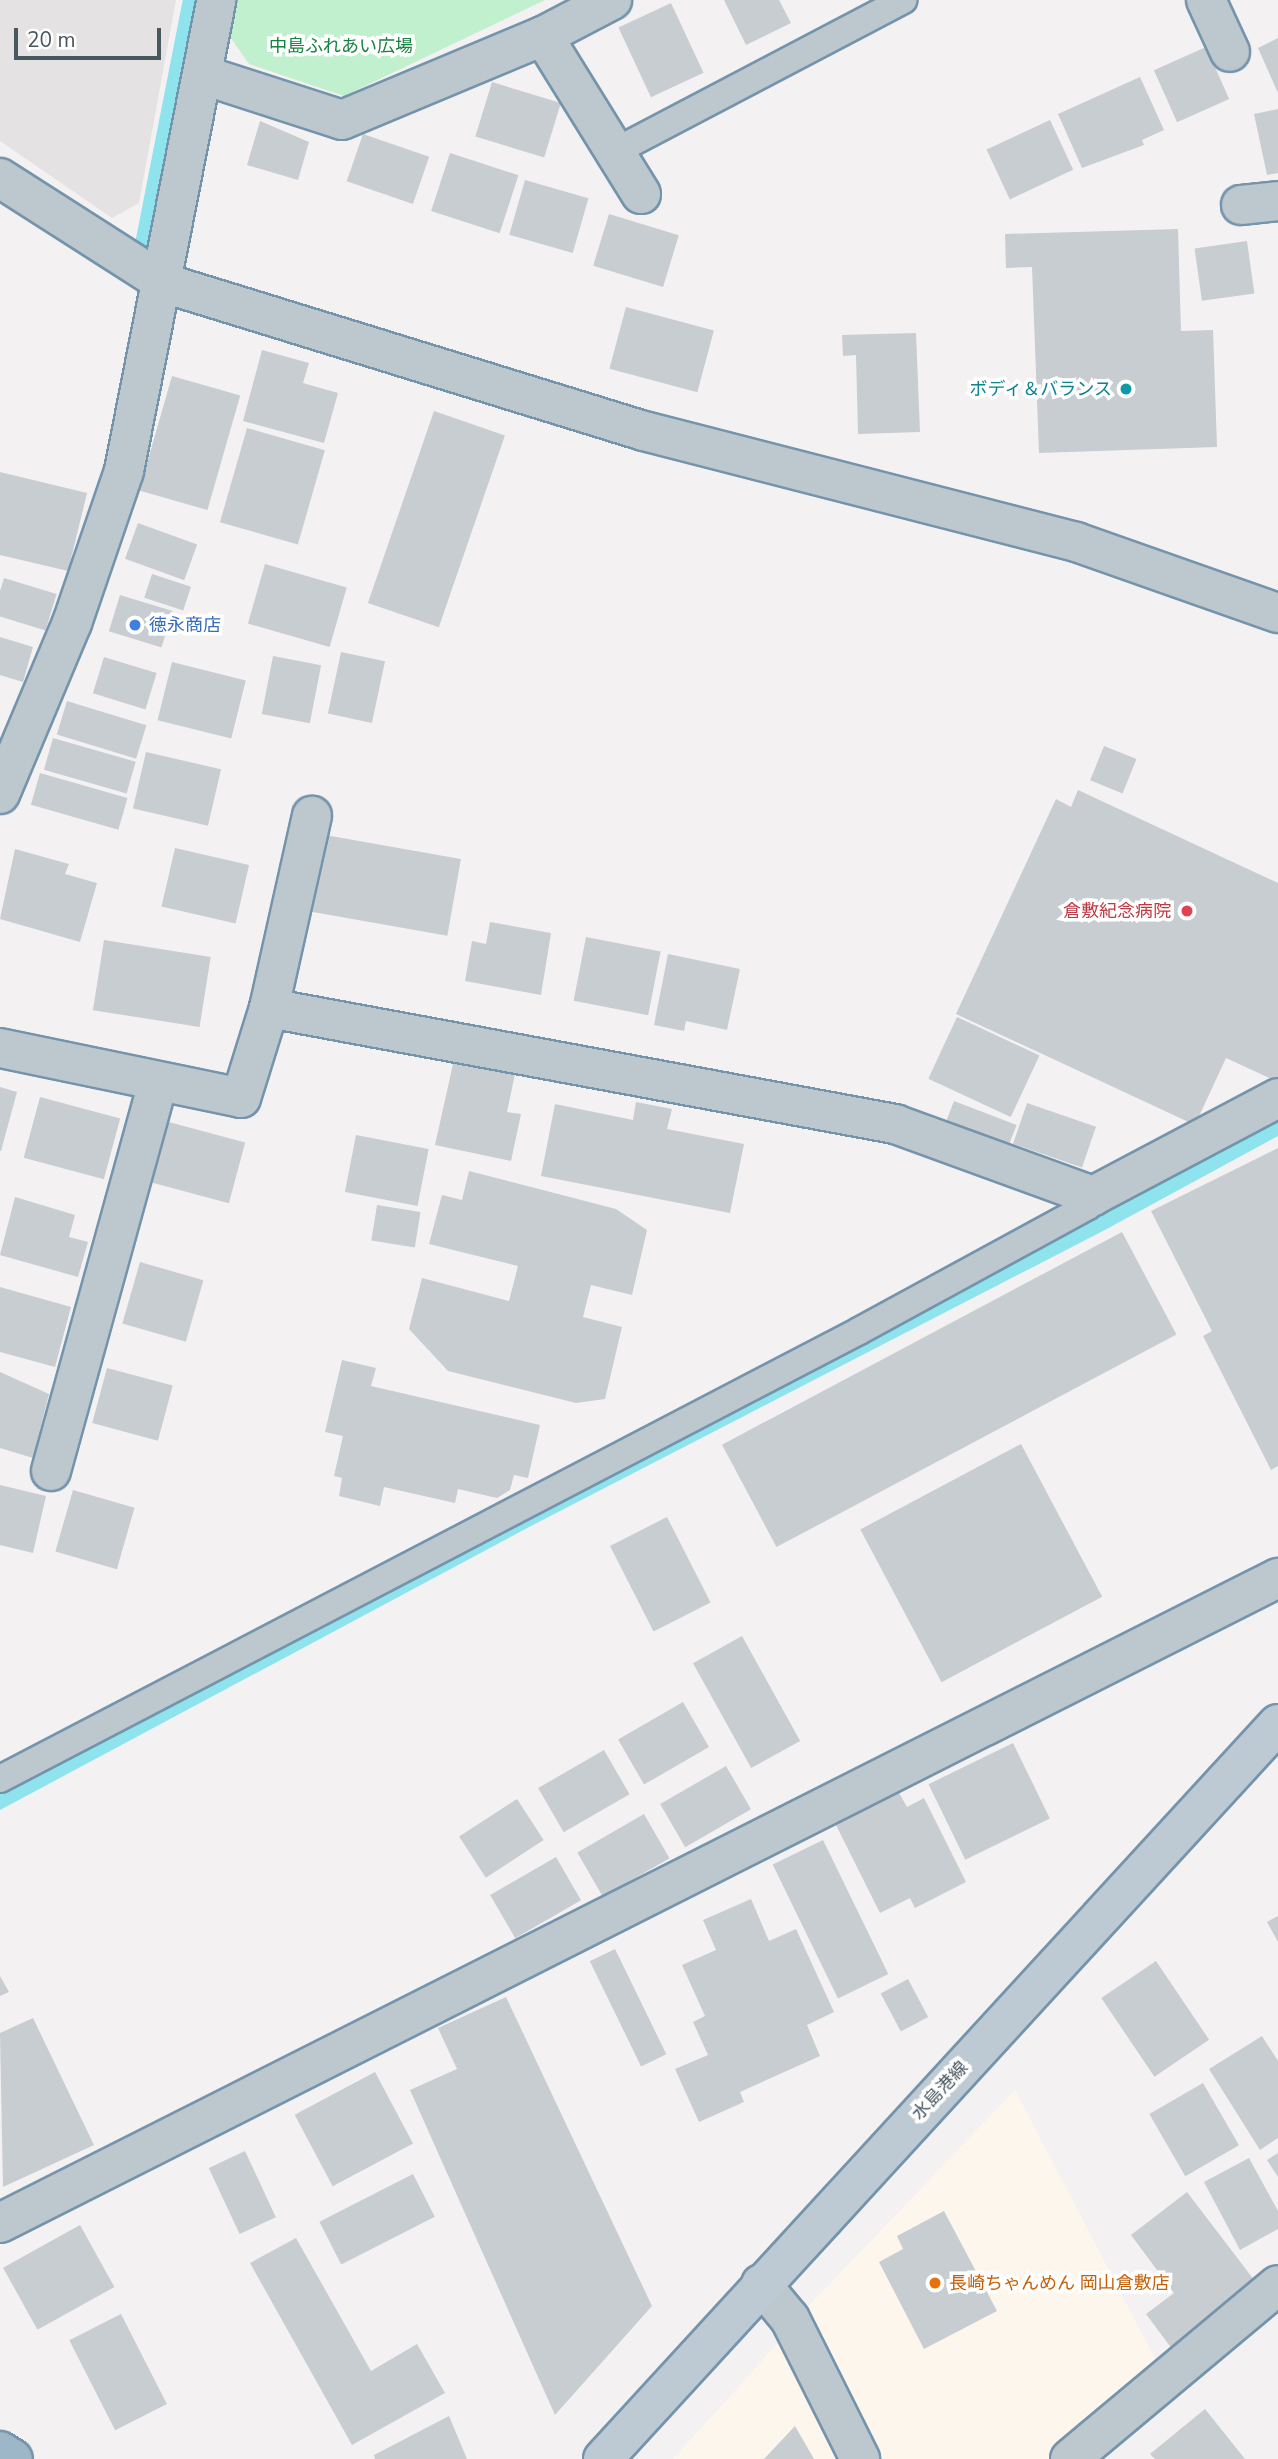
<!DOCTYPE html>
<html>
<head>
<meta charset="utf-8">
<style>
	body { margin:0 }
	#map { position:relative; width:1278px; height:2459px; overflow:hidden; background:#f4f1f2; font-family:"Nunito Sans","Noto Sans JP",sans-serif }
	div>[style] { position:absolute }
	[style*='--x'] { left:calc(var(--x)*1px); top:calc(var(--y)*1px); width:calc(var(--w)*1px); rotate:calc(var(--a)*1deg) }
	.commercial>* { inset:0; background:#fdf6ec }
	.education>* { inset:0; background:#e5e2e4 }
	.green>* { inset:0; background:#c1f0ce }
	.water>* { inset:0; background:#8ee3ed }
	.stream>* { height:14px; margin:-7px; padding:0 7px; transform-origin:7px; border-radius:7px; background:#8ee3ed }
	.building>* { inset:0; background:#c8cdd1; transform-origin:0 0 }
	.roads { filter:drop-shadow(2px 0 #7494ac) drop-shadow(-2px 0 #7494ac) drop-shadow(0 2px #7494ac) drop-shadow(0 -2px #7494ac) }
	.service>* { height:26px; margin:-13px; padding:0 13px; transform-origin:13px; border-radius:13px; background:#bdc7ce }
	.minor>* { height:38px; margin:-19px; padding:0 19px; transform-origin:19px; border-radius:19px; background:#bdc7ce }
	.secondary>* { height:38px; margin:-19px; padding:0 19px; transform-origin:19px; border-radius:19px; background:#bdcad3 }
	.trunk>* { height:38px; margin:-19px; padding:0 19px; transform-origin:19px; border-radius:19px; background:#9db6c8 }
	.dots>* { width:19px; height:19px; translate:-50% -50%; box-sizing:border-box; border:4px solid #fff; border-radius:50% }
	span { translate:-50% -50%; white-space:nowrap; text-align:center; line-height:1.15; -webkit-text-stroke:7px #fff; paint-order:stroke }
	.park-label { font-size:18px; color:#178342 }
	.culture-label { font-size:18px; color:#0d838f }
	.right { translate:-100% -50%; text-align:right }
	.shop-label { font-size:18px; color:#366cbe }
	.left { translate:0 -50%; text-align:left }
	.health-label { font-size:18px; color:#be3a42 }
	.street-label { font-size:18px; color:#49575f }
	.food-label { font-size:18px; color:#c56008 }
	.scale { position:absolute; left:14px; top:28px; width:147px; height:32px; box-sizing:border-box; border:4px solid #49575f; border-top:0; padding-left:9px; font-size:21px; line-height:24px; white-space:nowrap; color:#49575f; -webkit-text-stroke:5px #fff; paint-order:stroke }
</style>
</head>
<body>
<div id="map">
	<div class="commercial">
		<i style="clip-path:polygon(1015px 2090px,1162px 2372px,1056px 2459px,872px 2459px,799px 2316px)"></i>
		<i style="clip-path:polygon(787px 2333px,850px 2459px,673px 2459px)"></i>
	</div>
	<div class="education">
		<i style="clip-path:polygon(0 0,176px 0,139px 203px,112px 218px,0 141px)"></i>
	</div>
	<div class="green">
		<i style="clip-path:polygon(235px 0,545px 0,344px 96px,249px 64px,228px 34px)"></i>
	</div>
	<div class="water">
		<i style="clip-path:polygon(1278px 1117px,1278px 1136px,1103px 1231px,531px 1526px,0 1810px,0 1794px)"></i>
	</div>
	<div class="stream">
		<i style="--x:142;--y:244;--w:249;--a:-78.9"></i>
	</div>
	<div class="building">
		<i style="clip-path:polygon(724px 0,779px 0,791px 23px,746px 45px)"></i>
		<i style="left:671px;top:3px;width:77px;height:58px;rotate:65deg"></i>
		<i style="clip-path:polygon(1278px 38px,1278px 93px,1258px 48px)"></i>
		<i style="left:1206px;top:47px;width:57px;height:57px;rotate:66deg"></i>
		<i style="clip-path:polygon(1140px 77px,1164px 130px,1142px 140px,1144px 145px,1082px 168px,1058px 114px)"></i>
		<i style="left:492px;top:82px;width:72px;height:57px;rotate:17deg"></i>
		<i style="clip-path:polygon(1278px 109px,1278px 173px,1267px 175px,1254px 114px)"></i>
		<i style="left:1050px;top:120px;width:55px;height:70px;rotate:65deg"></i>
		<i style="clip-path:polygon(260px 121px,309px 142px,298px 180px,247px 165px)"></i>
		<i style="left:363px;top:134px;width:70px;height:50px;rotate:19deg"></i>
		<i style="left:450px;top:153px;width:72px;height:61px;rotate:18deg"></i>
		<i style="left:525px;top:180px;width:66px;height:57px;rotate:16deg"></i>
		<i style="left:609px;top:214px;width:73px;height:54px;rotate:17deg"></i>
		<i style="clip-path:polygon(1178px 229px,1181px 331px,1213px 330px,1217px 447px,1039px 453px,1032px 267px,1006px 268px,1005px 234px)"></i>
		<i style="left:1247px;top:241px;width:53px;height:53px;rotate:82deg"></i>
		<i style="left:626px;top:307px;width:91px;height:64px;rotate:15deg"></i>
		<i style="clip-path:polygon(916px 333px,920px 432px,858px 434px,856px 355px,843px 356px,842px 335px)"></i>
		<i style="clip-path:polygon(262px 350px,309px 363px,303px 383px,338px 393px,324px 443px,243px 421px)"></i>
		<i style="left:172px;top:376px;width:71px;height:119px;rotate:16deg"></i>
		<i style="left:434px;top:411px;width:75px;height:203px;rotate:19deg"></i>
		<i style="left:247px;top:428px;width:81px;height:98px;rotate:16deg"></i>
		<i style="clip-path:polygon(0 472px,87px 493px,68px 571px,0 555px)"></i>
		<i style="left:138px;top:523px;width:63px;height:38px;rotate:20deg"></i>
		<i style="left:265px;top:564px;width:85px;height:62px;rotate:16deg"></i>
		<i style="left:152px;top:574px;width:41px;height:25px;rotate:18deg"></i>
		<i style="left:4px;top:578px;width:55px;height:38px;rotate:17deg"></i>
		<i style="left:120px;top:595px;width:55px;height:38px;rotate:17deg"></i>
		<i style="clip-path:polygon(0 637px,33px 647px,23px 682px,0 675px)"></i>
		<i style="left:341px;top:652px;width:45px;height:63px;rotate:12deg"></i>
		<i style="left:273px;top:656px;width:49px;height:59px;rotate:11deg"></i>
		<i style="left:104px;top:657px;width:55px;height:38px;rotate:17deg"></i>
		<i style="left:172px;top:662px;width:76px;height:60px;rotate:14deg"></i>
		<i style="left:67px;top:701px;width:83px;height:35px;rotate:17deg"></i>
		<i style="left:53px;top:738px;width:86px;height:33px;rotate:16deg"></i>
		<i style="left:1104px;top:746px;width:35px;height:37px;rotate:22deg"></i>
		<i style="left:146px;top:752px;width:77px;height:58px;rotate:13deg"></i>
		<i style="left:40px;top:773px;width:91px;height:33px;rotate:16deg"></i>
		<i style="clip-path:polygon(1078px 790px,1278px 883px,1278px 1082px,1226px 1058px,1195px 1125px,956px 1014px,1056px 799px,1071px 807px)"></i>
		<i style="left:325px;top:835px;width:138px;height:78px;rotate:10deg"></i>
		<i style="left:175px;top:848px;width:76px;height:60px;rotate:13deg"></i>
		<i style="clip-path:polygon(15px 849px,69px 864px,65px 874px,97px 883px,80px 942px,0 919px)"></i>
		<i style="clip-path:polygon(490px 922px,551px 933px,541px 995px,465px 981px,472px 941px,486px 944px)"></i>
		<i style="left:586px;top:937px;width:76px;height:65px;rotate:11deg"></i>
		<i style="left:104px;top:940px;width:108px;height:71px;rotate:9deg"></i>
		<i style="clip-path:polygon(668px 954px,740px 969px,727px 1030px,686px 1021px,684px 1031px,654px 1025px)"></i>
		<i style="left:957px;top:1017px;width:91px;height:68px;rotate:25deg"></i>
		<i style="clip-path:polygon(455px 1055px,516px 1069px,507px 1112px,521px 1114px,511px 1161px,435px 1145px)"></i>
		<i style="clip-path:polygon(0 1087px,17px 1092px,1px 1151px,0 1151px)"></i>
		<i style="left:40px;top:1097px;width:83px;height:63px;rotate:15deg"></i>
		<i style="left:954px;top:1101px;width:67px;height:21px;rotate:21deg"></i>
		<i style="clip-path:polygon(636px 1102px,672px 1109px,667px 1129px,744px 1144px,730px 1213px,541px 1176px,555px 1104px,633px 1120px)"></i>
		<i style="left:1027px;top:1103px;width:73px;height:43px;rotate:19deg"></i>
		<i style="left:165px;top:1121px;width:83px;height:63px;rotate:15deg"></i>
		<i style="left:356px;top:1135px;width:74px;height:58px;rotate:11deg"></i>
		<i style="clip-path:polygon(1278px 1148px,1278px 1466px,1271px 1470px,1203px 1336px,1212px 1331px,1151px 1211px)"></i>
		<i style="clip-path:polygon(469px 1171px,616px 1209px,647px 1230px,632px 1295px,591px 1285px,583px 1317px,622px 1327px,605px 1399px,576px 1403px,448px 1371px,409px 1329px,422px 1278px,509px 1301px,518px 1266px,429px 1244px,442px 1195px,462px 1200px)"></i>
		<i style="clip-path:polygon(15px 1197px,75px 1215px,69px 1237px,88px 1242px,78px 1277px,0 1255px)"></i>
		<i style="left:377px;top:1205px;width:44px;height:36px;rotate:9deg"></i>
		<i style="left:1122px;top:1232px;width:116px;height:453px;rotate:62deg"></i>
		<i style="left:140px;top:1262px;width:66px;height:64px;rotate:16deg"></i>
		<i style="clip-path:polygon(0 1287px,71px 1307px,55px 1367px,0 1352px)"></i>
		<i style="clip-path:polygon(342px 1360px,376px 1368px,371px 1386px,540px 1425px,528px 1478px,514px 1475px,510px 1490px,497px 1498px,458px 1489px,455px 1503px,384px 1487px,380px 1506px,339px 1496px,342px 1478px,334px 1476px,343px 1436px,325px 1432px)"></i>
		<i style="left:107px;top:1368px;width:68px;height:57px;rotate:15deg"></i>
		<i style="clip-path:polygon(0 1372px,49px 1394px,33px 1458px,0 1448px)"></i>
		<i style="left:1021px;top:1444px;width:173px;height:182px;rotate:62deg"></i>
		<i style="clip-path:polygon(0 1485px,46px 1496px,33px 1553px,0 1545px)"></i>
		<i style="left:73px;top:1490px;width:64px;height:64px;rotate:16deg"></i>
		<i style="left:667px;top:1517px;width:96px;height:64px;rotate:63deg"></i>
		<i style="left:742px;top:1636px;width:120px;height:56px;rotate:61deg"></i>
		<i style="left:683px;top:1702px;width:52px;height:75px;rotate:60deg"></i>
		<i style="left:1013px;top:1743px;width:84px;height:94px;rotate:64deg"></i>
		<i style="left:604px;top:1750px;width:51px;height:76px;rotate:60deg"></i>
		<i style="left:726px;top:1766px;width:50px;height:76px;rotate:60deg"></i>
		<i style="clip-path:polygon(898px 1791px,907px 1807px,924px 1798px,966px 1882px,915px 1908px,910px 1898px,880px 1913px,835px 1823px)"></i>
		<i style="left:517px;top:1799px;width:49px;height:69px;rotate:57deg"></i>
		<i style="left:644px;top:1814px;width:51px;height:77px;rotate:60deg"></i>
		<i style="left:823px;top:1840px;width:149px;height:56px;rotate:64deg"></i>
		<i style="left:556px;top:1857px;width:50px;height:76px;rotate:60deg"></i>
		<i style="clip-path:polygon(751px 1899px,769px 1941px,796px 1929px,834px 2012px,807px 2025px,820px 2056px,740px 2092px,744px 2102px,699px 2122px,675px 2069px,708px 2055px,693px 2022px,705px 2016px,682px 1965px,716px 1950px,703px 1920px)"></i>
		<i style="clip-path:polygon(1278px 1916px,1278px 1942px,1267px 1922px)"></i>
		<i style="left:615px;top:1949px;width:117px;height:28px;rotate:64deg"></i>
		<i style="left:1156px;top:1961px;width:95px;height:66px;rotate:56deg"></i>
		<i style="clip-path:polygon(0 1976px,9px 1992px,0 1996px)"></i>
		<i style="left:908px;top:1979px;width:43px;height:31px;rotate:62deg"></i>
		<i style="clip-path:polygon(506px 1997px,652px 2306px,555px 2415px,410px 2090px,457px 2069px,438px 2028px)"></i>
		<i style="clip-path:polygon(33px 2018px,94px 2145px,3px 2187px,0 2033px)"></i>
		<i style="clip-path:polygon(1262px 2036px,1278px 2061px,1278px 2138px,1260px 2150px,1209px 2069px)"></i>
		<i style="left:375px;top:2072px;width:81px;height:91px;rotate:62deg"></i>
		<i style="left:1203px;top:2083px;width:72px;height:62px;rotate:60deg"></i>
		<i style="left:245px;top:2151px;width:73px;height:40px;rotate:65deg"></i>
		<i style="clip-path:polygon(1278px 2153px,1278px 2177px,1267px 2160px)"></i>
		<i style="clip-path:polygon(1249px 2158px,1278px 2211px,1278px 2229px,1240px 2250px,1204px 2182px)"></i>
		<i style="left:413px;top:2174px;width:48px;height:105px;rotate:63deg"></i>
		<i style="clip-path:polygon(1187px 2192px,1261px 2289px,1175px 2353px,1146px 2314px,1174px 2293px,1131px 2235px)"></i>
		<i style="clip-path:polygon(944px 2211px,997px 2311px,924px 2349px,879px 2262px,903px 2249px,897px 2236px)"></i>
		<i style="left:80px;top:2225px;width:71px;height:88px;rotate:61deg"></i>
		<i style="clip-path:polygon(296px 2238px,371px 2371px,417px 2344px,445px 2393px,352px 2445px,250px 2263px)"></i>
		<i style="left:121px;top:2314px;width:101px;height:58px;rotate:63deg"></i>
		<i style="clip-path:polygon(1205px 2409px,1245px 2459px,1155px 2459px,1150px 2454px)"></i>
		<i style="clip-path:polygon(449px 2416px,467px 2459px,375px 2459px,374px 2455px)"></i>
		<i style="clip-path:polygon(795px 2426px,814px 2459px,764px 2459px)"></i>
	</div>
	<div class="roads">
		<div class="service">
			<i style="--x:614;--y:152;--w:327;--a:-27.7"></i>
			<i style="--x:0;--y:1779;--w:969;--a:-27.54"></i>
			<i style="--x:859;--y:1331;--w:261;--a:-28.6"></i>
			<i style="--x:1088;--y:1206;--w:11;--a:-63"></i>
		</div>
		<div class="minor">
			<i style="--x:1206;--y:0;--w:57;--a:65.2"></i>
			<i style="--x:543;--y:36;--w:186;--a:58.2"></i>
			<i style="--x:203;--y:75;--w:146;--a:17.9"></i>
			<i style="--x:342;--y:120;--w:218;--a:-22.7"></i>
			<i style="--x:543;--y:36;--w:78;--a:-27.6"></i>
			<i style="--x:0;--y:178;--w:195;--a:32.6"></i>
			<i style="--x:164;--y:283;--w:502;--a:17.14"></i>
			<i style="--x:644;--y:431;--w:446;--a:14.4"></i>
			<i style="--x:1076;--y:542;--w:214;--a:19.4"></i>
			<i style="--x:1241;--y:205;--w:37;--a:-6"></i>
			<i style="--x:0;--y:794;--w:186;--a:-67.2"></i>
			<i style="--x:72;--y:623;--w:161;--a:-71.1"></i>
			<i style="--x:124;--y:471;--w:480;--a:-78.9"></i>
			<i style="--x:269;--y:1008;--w:637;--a:10.5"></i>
			<i style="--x:895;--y:1124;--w:211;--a:20"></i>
			<i style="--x:1093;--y:1196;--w:209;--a:-27.9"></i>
			<i style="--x:0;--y:1048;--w:246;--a:11.7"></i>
			<i style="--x:241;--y:1098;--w:94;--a:-72.7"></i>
			<i style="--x:269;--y:1008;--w:197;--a:-77.4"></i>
			<i style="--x:51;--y:1471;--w:403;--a:-74.6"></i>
			<i style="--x:0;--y:2223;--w:1432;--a:-26.78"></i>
			<i style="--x:761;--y:2284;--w:45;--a:50.4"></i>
			<i style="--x:790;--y:2319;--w:157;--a:63.4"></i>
			<i style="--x:1070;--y:2459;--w:271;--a:-39.9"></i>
		</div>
		<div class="secondary">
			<i style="--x:603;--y:2459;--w:998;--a:-47.44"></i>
		</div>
		<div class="trunk">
			<i style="--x:0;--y:2451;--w:15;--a:32"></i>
		</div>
	</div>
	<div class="dots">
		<i style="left:1126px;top:389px;background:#0f9aa8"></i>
		<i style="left:135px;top:625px;background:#3f7fe0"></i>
		<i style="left:1187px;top:911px;background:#e0444e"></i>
		<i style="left:935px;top:2283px;background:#e8710a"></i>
	</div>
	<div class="park-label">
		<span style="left:341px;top:46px">中島ふれあい広場</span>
	</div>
	<div class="culture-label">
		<span class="right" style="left:1112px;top:389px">ボディ＆バランス</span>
	</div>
	<div class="shop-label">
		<span class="left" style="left:149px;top:625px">徳永商店</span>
	</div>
	<div class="health-label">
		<span class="right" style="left:1171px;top:911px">倉敷紀念病院</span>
	</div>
	<div class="street-label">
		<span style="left:940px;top:2091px;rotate:-47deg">水島港線</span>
	</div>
	<div class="food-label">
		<span class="left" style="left:949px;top:2283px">長崎ちゃんめん 岡山倉敷店</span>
	</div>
	<div class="scale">20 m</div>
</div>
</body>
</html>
